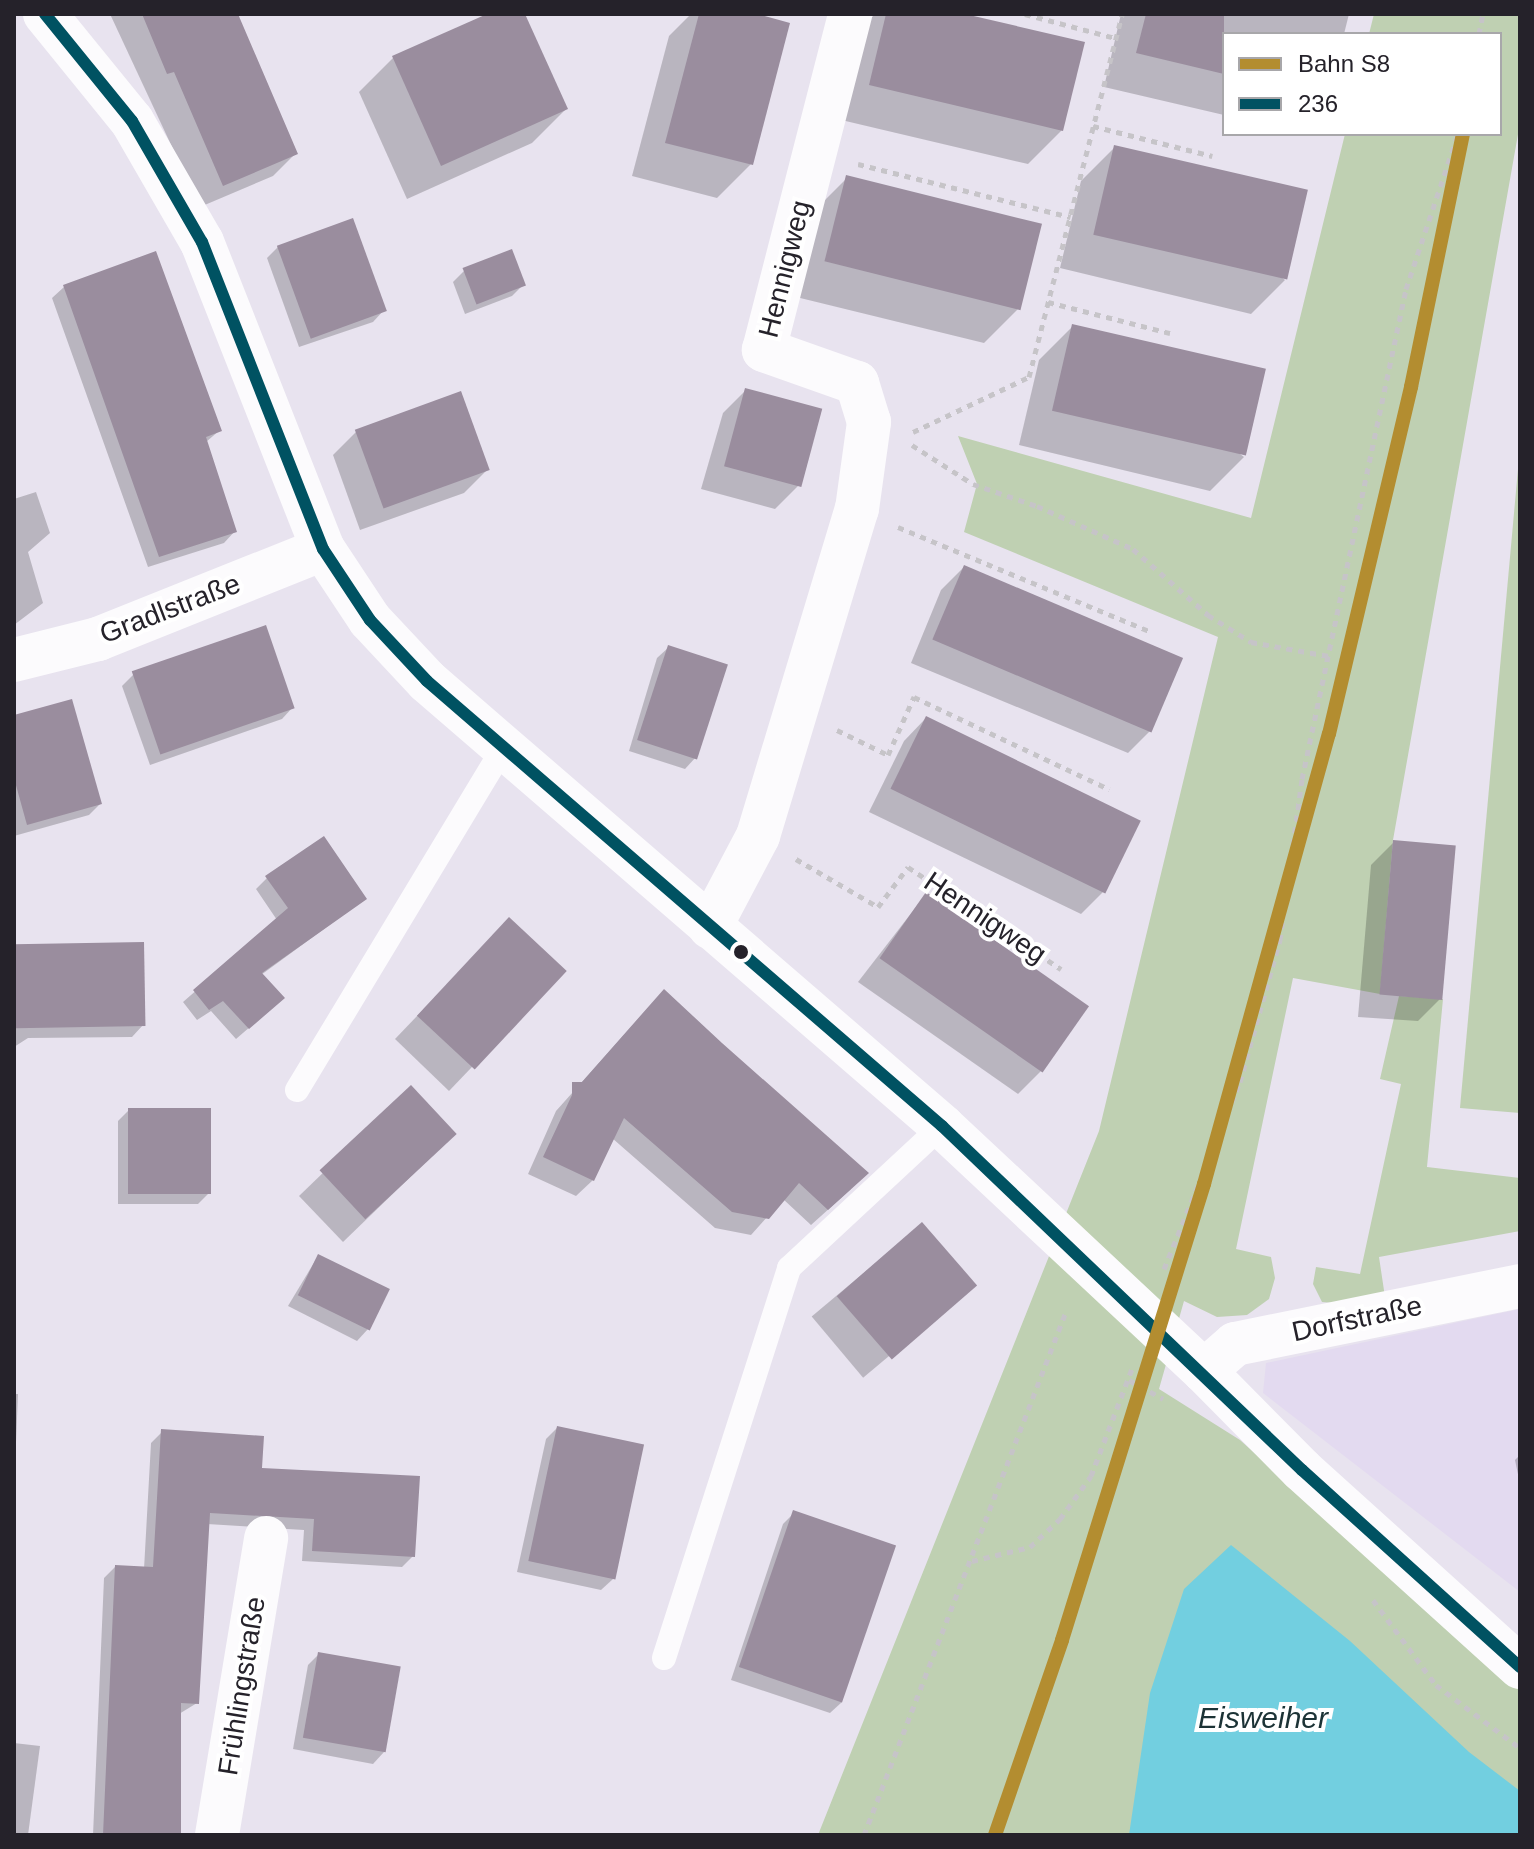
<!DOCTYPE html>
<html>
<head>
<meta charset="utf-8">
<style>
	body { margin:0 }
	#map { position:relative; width:1534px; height:1849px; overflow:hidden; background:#e8e3ef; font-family:Helvetica,sans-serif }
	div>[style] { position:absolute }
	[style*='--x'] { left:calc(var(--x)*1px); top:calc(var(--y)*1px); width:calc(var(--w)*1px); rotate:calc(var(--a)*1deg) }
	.built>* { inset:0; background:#e3daf0 }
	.green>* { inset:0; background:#bfd0b2 }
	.water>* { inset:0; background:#72cfe0 }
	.shadow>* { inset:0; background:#0003; transform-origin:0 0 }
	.building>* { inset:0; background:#9a8d9e; transform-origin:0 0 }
	.path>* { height:5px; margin-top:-2.5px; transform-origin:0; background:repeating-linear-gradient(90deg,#c6c4c8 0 6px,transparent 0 12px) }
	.lane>* { height:24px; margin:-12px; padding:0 12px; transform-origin:12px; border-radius:12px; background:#fcfbfd }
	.street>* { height:44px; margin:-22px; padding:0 22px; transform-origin:22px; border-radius:22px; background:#fcfbfd }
	.bus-1>* { height:12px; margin:-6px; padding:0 6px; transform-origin:6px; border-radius:6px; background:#005262 }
	.rail-1>* { height:14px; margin:-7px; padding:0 7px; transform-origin:7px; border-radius:7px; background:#b38d30 }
	.dots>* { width:22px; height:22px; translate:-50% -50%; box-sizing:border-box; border:4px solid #fff; border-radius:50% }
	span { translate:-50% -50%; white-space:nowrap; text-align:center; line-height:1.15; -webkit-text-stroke:8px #fff; paint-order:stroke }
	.street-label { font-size:28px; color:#25222a }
	.water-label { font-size:30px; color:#1c3336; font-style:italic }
	.frame { position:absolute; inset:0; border:16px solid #25222a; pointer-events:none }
	.legend { position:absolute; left:1222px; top:32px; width:280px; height:104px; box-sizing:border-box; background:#fff; border:2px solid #a8a7aa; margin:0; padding:10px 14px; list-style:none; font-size:24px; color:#25222a }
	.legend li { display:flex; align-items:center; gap:16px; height:40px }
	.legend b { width:40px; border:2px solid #a8a7aa }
</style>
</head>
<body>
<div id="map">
	<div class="built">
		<i style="clip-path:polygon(1520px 1309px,1520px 1592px,1263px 1393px,1266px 1363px)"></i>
	</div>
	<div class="green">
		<i style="clip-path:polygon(1374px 14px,1520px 14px,1520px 123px,1393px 840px,1380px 994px,1293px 978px,1236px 1249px,1271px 1257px,1275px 1278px,1269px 1299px,1247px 1315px,1217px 1317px,1184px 1301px,1159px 1389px,1240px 1440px,1520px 1691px,1520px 1835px,818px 1835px,1099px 1131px,1218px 637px,964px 532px,977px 484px,958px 436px,1251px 518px,1345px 134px,1500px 134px,1500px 34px,1369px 34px)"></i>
		<i style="clip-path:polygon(1520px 447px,1520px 1113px,1460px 1108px)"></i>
		<i style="clip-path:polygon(1399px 996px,1443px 999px,1427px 1167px,1520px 1178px,1520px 1231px,1379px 1257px,1385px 1297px,1345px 1304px,1322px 1302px,1313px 1284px,1316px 1267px,1360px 1274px,1401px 1084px,1380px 1079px)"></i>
	</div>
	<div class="water">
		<i style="clip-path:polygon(1231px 1545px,1350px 1641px,1469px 1752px,1520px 1791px,1520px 1835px,1129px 1835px,1150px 1693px,1184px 1589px)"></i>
	</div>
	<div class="shadow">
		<i style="clip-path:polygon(110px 14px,237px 14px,296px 153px,273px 176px,200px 207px)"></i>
		<i style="clip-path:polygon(491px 14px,523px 14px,566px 109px,532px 143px,407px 199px,359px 92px,393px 58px)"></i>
		<i style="clip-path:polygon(691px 14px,749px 14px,751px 164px,717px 198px,632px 176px,669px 36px)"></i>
		<i style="clip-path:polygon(875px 14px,956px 14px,1062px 130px,1028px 164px,837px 119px,857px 33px)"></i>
		<i style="clip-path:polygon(1121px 14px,1349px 14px,1344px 34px,1224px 34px,1224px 115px,1104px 87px)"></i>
		<i style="clip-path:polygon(1115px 147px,1285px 280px,1251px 314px,1060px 268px,1081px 181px)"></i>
		<i style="clip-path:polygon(847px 178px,1018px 309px,984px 343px,792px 296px,813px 212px)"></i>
		<i style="clip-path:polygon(278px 247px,384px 310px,373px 322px,299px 347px,267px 258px)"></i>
		<i style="clip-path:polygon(154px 254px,220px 430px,206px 442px,235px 531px,224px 543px,148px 567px,52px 298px,64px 287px)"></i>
		<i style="clip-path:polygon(464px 271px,523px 285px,512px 296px,465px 314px,453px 282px)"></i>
		<i style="clip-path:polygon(1073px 326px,1244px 457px,1210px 491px,1019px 445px,1039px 360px)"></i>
		<i style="clip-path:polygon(746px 390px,798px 486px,775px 509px,701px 489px,723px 413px)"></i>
		<i style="clip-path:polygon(356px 432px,487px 470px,464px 493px,360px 530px,333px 455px)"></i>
		<i style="clip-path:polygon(36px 492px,50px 533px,28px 552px,43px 603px,14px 625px,14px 499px)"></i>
		<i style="clip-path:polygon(964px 567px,1151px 730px,1128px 753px,911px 663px,941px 590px)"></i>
		<i style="clip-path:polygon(669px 647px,725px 665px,696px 757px,685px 769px,629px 751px,657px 658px)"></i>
		<i style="clip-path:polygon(133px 675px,293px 707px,282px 719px,150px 765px,122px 686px)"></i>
		<i style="clip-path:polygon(14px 717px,100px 804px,89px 815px,14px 836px)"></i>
		<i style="clip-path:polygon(926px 718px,1104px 891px,1081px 914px,869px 812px,904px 741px)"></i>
		<i style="clip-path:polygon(1394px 842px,1441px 998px,1418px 1021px,1358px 1017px,1371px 865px)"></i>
		<i style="clip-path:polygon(267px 878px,365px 899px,261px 975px,271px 1009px,236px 1039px,211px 1011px,197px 1020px,183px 1002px,277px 920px,256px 889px)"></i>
		<i style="clip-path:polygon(926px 894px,1041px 1071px,1018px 1094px,858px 982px)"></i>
		<i style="clip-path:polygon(487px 943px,564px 971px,449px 1091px,395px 1039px)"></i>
		<i style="clip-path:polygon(14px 945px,143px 1025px,132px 1037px,28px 1038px,14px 1047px)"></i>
		<i style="clip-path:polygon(648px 1008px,851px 1189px,811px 1225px,783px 1199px,751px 1235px,715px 1228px,612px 1138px,593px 1180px,576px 1196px,528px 1174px,556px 1111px)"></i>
		<i style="clip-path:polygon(411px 1088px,432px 1156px,343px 1242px,299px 1196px)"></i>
		<i style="clip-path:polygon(129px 1110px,209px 1193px,198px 1204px,118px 1204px,118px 1121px)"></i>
		<i style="left:922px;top:1224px;width:80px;height:144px;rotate:50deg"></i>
		<i style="clip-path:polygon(318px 1256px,368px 1329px,357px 1341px,288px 1306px)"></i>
		<i style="clip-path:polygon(14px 1394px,18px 1394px,14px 1491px)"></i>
		<i style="clip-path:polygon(557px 1428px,613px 1579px,601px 1590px,517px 1572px,546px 1439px)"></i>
		<i style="clip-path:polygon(162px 1432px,413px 1556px,402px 1567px,302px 1561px,304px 1530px,207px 1524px,197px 1703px,179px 1714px,179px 1835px,93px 1835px,104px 1578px,115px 1567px,144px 1569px,151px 1443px)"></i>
		<i style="clip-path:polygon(1520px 1455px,1520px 1484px,1515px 1460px)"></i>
		<i style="clip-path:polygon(794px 1513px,842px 1702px,830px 1713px,731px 1680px,783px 1524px)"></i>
		<i style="clip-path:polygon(319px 1654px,384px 1752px,373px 1764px,293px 1749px,308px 1665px)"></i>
		<i style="clip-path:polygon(14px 1743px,40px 1746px,28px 1835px,14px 1835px)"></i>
	</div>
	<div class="building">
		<i style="clip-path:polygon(142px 14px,238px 14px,298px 154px,223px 186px,174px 72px,167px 74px)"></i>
		<i style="clip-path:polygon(487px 14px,525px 14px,568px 109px,441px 166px,392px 56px)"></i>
		<i style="clip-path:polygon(699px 14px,757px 14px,790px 23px,753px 165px,665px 143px)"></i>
		<i style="clip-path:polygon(886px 14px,965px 14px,1085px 42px,1063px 131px,869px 85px)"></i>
		<i style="clip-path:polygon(1146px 14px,1224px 14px,1224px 74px,1136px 53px)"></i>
		<i style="left:1114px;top:145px;width:199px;height:92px;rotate:13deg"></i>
		<i style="left:846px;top:175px;width:202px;height:89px;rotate:14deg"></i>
		<i style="left:353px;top:218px;width:99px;height:81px;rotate:70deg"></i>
		<i style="left:512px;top:249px;width:39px;height:53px;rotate:69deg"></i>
		<i style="clip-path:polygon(156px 251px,222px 431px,206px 437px,237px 532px,159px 557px,63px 285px)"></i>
		<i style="left:1072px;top:324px;width:199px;height:89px;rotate:13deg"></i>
		<i style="left:745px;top:388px;width:80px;height:81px;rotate:15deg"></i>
		<i style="left:461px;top:391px;width:84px;height:113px;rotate:70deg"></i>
		<i style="left:964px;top:565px;width:238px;height:81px;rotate:23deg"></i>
		<i style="left:266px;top:625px;width:88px;height:142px;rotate:71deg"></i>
		<i style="left:668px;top:645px;width:63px;height:100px;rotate:18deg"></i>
		<i style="clip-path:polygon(72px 699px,102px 804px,27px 825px,14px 778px,14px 715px)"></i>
		<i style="left:926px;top:716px;width:239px;height:81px;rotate:26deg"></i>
		<i style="clip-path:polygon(324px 836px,367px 899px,262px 973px,285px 998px,249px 1029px,223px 1001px,209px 1010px,193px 990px,288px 908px,265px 876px)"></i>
		<i style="left:1393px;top:840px;width:63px;height:155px;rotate:5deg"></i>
		<i style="left:926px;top:892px;width:199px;height:81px;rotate:35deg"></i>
		<i style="left:509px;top:917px;width:79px;height:135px;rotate:43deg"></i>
		<i style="left:144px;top:942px;width:84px;height:130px;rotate:89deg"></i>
		<i style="clip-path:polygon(664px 989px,722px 1043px,869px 1173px,828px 1210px,799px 1183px,769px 1219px,732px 1212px,624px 1118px,594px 1181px,543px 1157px,572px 1095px,572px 1082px,582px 1082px)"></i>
		<i style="left:411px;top:1085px;width:67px;height:125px;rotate:47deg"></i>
		<i style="left:128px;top:1108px;width:83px;height:86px"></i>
		<i style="left:922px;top:1222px;width:84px;height:113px;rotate:49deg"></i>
		<i style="left:318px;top:1254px;width:80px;height:46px;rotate:26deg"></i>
		<i style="left:557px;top:1426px;width:89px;height:138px;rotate:12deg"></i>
		<i style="clip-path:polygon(161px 1429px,264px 1436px,262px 1468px,420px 1476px,415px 1557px,312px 1551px,314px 1519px,210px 1513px,199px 1704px,181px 1703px,181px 1835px,103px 1835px,115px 1565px,153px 1567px)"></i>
		<i style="left:793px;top:1510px;width:109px;height:166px;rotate:19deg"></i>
		<i style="left:318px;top:1652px;width:84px;height:87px;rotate:10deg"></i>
	</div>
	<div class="path">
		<i style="--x:1025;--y:14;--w:93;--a:14.9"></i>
		<i style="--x:1479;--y:34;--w:20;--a:-79"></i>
		<i style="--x:1093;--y:126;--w:123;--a:14.1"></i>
		<i style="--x:858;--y:164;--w:219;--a:14"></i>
		<i style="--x:1048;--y:302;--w:126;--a:14.3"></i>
		<i style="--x:913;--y:432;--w:128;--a:-25.4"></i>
		<i style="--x:1029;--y:377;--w:375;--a:-75.6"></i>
		<i style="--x:912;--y:445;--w:72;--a:32.6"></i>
		<i style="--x:973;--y:484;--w:68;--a:19"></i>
		<i style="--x:1037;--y:506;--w:105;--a:24.1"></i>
		<i style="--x:1133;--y:549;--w:100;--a:41.3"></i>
		<i style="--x:1208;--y:615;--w:51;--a:32.1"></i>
		<i style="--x:1251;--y:642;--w:79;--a:10.2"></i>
		<i style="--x:898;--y:527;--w:275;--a:22.5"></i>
		<i style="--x:837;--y:730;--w:57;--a:26.1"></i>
		<i style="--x:888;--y:755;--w:64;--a:-65.9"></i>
		<i style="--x:914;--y:697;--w:216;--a:25.3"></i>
		<i style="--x:796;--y:859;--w:95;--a:30.3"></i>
		<i style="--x:878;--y:907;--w:50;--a:-53.1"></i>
		<i style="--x:908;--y:867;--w:184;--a:33.7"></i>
		<i style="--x:1164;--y:1269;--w:202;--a:-67.9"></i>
		<i style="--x:1240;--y:1082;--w:148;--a:-74.3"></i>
		<i style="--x:1280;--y:940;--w:162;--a:-82.2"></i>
		<i style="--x:1302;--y:779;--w:501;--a:-78.02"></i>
		<i style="--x:1406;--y:289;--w:163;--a:-71.5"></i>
		<i style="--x:1129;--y:1380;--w:39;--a:29"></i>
		<i style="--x:972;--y:1561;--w:60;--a:-13.6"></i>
		<i style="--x:1030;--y:1547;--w:41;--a:-43"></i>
		<i style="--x:1060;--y:1519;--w:53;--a:-54.2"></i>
		<i style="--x:1091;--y:1476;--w:118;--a:-69.1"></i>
		<i style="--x:1373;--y:1600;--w:106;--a:53.5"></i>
		<i style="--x:1436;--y:1685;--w:105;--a:36.9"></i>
		<i style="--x:864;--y:1835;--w:564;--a:-68.9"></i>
	</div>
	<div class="lane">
		<i style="--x:297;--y:1090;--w:399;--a:-58.9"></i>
		<i style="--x:664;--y:1658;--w:410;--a:-72.2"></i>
		<i style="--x:789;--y:1268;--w:209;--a:-42.9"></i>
	</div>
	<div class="street">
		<i style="--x:45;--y:14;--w:138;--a:50.9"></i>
		<i style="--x:132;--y:121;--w:140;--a:60"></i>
		<i style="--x:202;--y:242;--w:330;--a:68.5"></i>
		<i style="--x:323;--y:549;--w:85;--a:56.5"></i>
		<i style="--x:370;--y:620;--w:83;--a:46.9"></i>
		<i style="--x:427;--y:681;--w:681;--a:40.83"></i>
		<i style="--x:942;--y:1126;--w:359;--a:43.1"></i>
		<i style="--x:1204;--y:1371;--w:139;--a:45.3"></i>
		<i style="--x:1302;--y:1470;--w:294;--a:42.1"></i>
		<i style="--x:14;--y:660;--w:87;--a:-14"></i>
		<i style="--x:98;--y:639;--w:242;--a:-21.8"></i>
		<i style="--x:710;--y:927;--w:103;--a:-62.2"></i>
		<i style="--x:758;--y:836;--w:342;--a:-73.2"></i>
		<i style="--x:857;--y:509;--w:88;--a:-82.1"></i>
		<i style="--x:869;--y:422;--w:41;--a:-107.1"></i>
		<i style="--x:857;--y:383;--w:99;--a:-160.5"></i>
		<i style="--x:764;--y:350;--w:347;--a:-75.6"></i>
		<i style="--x:1204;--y:1371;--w:41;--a:-41.1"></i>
		<i style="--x:1235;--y:1344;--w:291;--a:-11.5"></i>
		<i style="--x:217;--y:1835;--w:301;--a:-80.6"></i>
	</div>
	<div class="bus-1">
		<i style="--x:45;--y:14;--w:138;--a:50.9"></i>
		<i style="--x:132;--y:121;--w:140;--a:60"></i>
		<i style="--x:202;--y:242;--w:330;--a:68.5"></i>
		<i style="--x:323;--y:549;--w:85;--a:56.5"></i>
		<i style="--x:370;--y:620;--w:83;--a:46.9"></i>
		<i style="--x:427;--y:681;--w:681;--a:40.83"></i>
		<i style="--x:942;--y:1126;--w:498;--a:43.7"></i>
		<i style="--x:1302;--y:1470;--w:294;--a:42.1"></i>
	</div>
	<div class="rail-1">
		<i style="--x:995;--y:1835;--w:206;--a:-71"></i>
		<i style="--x:1062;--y:1640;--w:478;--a:-72.7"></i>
		<i style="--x:1204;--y:1184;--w:467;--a:-74.5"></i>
		<i style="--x:1329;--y:734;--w:357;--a:-76.7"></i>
		<i style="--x:1411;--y:387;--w:258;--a:-78.4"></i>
	</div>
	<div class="dots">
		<i style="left:741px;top:952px;background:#25222a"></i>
	</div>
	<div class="street-label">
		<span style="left:785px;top:269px;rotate:-76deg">Hennigweg</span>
		<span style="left:170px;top:609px;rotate:-21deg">Gradlstraße</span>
		<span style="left:985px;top:918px;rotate:34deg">Hennigweg</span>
		<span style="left:1357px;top:1319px;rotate:-12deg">Dorfstraße</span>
		<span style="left:242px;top:1686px;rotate:-81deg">Frühlingstraße</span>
	</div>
	<div class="water-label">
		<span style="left:1263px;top:1718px">Eisweiher</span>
	</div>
	<div class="frame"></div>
	<ul class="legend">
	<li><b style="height:10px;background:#b38d30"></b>Bahn S8</li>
	<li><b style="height:10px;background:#005262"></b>236</li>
	</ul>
</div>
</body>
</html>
